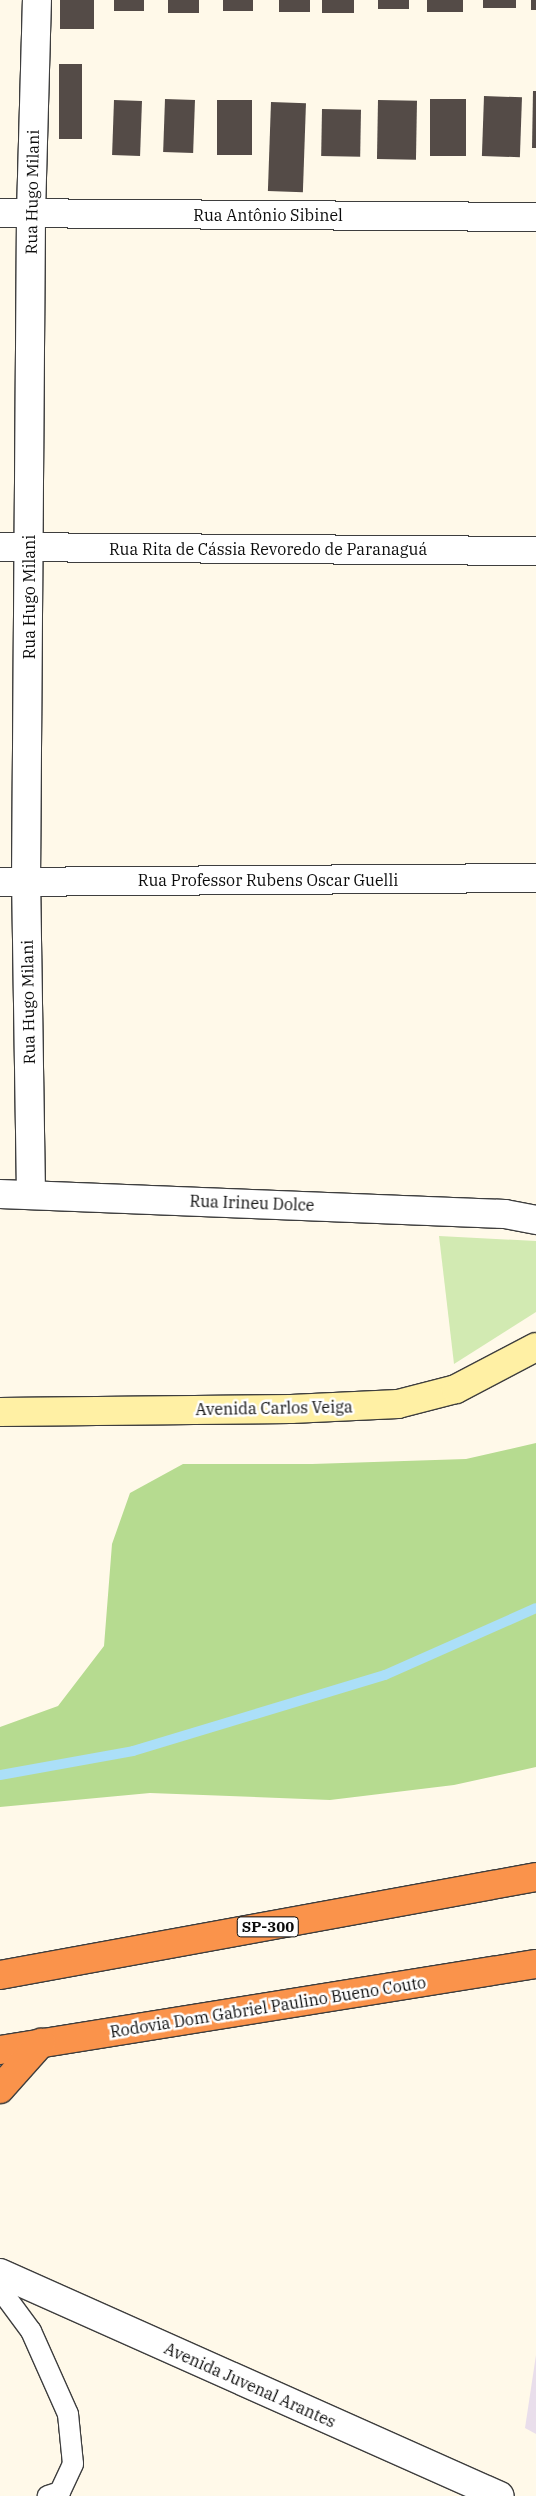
<!DOCTYPE html>
<html>
<head>
<meta charset="utf-8">
<style>
	body { margin:0 }
	#map { position:relative; width:536px; height:2496px; overflow:hidden; background:#fff9e9; font-family:"IBM Plex Serif",serif }
	div>[style] { position:absolute }
	[style*='--x'] { left:calc(var(--x)*1px); top:calc(var(--y)*1px); width:calc(var(--w)*1px); rotate:calc(var(--a)*1deg) }
	.industrial>* { inset:0; background:#e9deeb }
	.green>* { inset:0; background:#d2eab2 }
	.forest>* { inset:0; background:#b6db90 }
	.stream>* { height:10px; margin:-5px; padding:0 5px; transform-origin:5px; border-radius:5px; background:#abdff8 }
	.building>* { inset:0; background:#544b47; transform-origin:0 0 }
	.roads { filter:drop-shadow(1px 0 #3e3e3e) drop-shadow(-1px 0 #3e3e3e) drop-shadow(0 1px #3e3e3e) drop-shadow(0 -1px #3e3e3e) }
	.service>* { height:20px; margin:-10px; padding:0 10px; transform-origin:10px; border-radius:10px; background:#fff }
	.minor>* { height:28px; margin:-14px; padding:0 14px; transform-origin:14px; border-radius:14px; background:#fff }
	.tertiary>* { height:28px; margin:-14px; padding:0 14px; transform-origin:14px; border-radius:14px; background:#fff }
	.secondary>* { height:28px; margin:-14px; padding:0 14px; transform-origin:14px; border-radius:14px; background:#fff0a4 }
	.motorway>* { height:28px; margin:-14px; padding:0 14px; transform-origin:14px; border-radius:14px; background:#fa934b }
	span { translate:-50% -50%; white-space:nowrap; text-align:center; line-height:1.15; -webkit-text-stroke:5px #fff; paint-order:stroke }
	.shield-label span { padding:1px 4px; background:#fff; border:1px solid; border-radius:4px; -webkit-text-stroke-width:0 }
	.shield-label { font-size:15px; color:#0b0b0b; font-weight:700 }
	.street-label { font-size:16px; color:#0b0b0b }
</style>
</head>
<body>
<div id="map">
	<div class="industrial">
		<i style="clip-path:polygon(536px 2355px,536px 2434px,525px 2428px)"></i>
	</div>
	<div class="green">
		<i style="clip-path:polygon(439px 1236px,536px 1241px,536px 1312px,454px 1364px)"></i>
	</div>
	<div class="forest">
		<i style="clip-path:polygon(536px 1443px,536px 1767px,454px 1785px,330px 1800px,150px 1793px,0 1807px,0 1727px,58px 1706px,104px 1646px,112px 1544px,130px 1493px,183px 1464px,312px 1464px,466px 1459px)"></i>
	</div>
	<div class="stream">
		<i style="--x:0;--y:1775;--w:135;--a:-10.2"></i>
		<i style="--x:133;--y:1751;--w:263;--a:-16.8"></i>
		<i style="--x:385;--y:1675;--w:165;--a:-23.9"></i>
	</div>
	<div class="building">
		<i style="left:60px;top:0;width:34px;height:29px"></i>
		<i style="left:114px;top:0;width:30px;height:11px"></i>
		<i style="left:168px;top:0;width:31px;height:13px"></i>
		<i style="left:223px;top:0;width:30px;height:11px"></i>
		<i style="left:279px;top:0;width:31px;height:12px"></i>
		<i style="left:322px;top:0;width:32px;height:13px"></i>
		<i style="left:378px;top:0;width:31px;height:9px"></i>
		<i style="left:427px;top:0;width:36px;height:12px"></i>
		<i style="left:483px;top:0;width:33px;height:8px"></i>
		<i style="left:531px;top:0;width:5px;height:10px"></i>
		<i style="left:59px;top:64px;width:23px;height:75px"></i>
		<i style="clip-path:polygon(533px 91px,536px 91px,536px 148px,532px 148px)"></i>
		<i style="left:484px;top:96px;width:38px;height:60px;rotate:2deg"></i>
		<i style="left:165px;top:99px;width:30px;height:53px;rotate:2deg"></i>
		<i style="left:430px;top:99px;width:36px;height:57px"></i>
		<i style="left:114px;top:100px;width:28px;height:55px;rotate:2deg"></i>
		<i style="left:217px;top:100px;width:35px;height:55px"></i>
		<i style="left:378px;top:100px;width:39px;height:59px;rotate:1deg"></i>
		<i style="left:271px;top:102px;width:35px;height:89px;rotate:2deg"></i>
		<i style="left:322px;top:109px;width:39px;height:47px;rotate:1deg"></i>
	</div>
	<div class="roads">
		<div class="service">
			<i style="--x:0;--y:2289;--w:52;--a:53.6"></i>
			<i style="--x:31;--y:2331;--w:91;--a:66"></i>
			<i style="--x:68;--y:2414;--w:50;--a:84.3"></i>
			<i style="--x:73;--y:2464;--w:31;--a:115"></i>
			<i style="--x:60;--y:2492;--w:13;--a:162"></i>
		</div>
		<div class="minor">
			<i style="--x:0;--y:2273;--w:547;--a:24.04"></i>
		</div>
		<div class="tertiary">
			<i style="--x:0;--y:213;--w:536;--a:0.43"></i>
			<i style="--x:0;--y:547;--w:536;--a:0.43"></i>
			<i style="--x:0;--y:882;--w:536;--a:-0.43"></i>
			<i style="--x:0;--y:1194;--w:505;--a:2.27"></i>
			<i style="--x:505;--y:1214;--w:32;--a:11"></i>
			<i style="--x:31;--y:1194;--w:312;--a:-90.9"></i>
			<i style="--x:26;--y:882;--w:669;--a:-89.57"></i>
			<i style="--x:31;--y:213;--w:213;--a:-88.4"></i>
		</div>
		<div class="secondary">
			<i style="--x:0;--y:1412;--w:291;--a:-0.6"></i>
			<i style="--x:291;--y:1409;--w:107;--a:-2.7"></i>
			<i style="--x:398;--y:1404;--w:60;--a:-14.5"></i>
			<i style="--x:456;--y:1389;--w:90;--a:-27.7"></i>
		</div>
		<div class="motorway">
			<i style="--x:0;--y:1975;--w:545;--a:-10.36"></i>
			<i style="--x:0;--y:2050;--w:543;--a:-9.12"></i>
			<i style="--x:0;--y:2089;--w:62;--a:-48.3"></i>
		</div>
	</div>
	<div class="shield-label">
		<span style="left:268px;top:1927px">SP-300</span>
	</div>
	<div class="street-label">
		<span style="left:32px;top:192px;rotate:-89deg">Rua Hugo Milani</span>
		<span style="left:268px;top:215px">Rua Antônio Sibinel</span>
		<span style="left:268px;top:549px">Rua Rita de Cássia Revoredo de Paranaguá</span>
		<span style="left:29px;top:597px;rotate:-90deg">Rua Hugo Milani</span>
		<span style="left:268px;top:880px">Rua Professor Rubens Oscar Guelli</span>
		<span style="left:28px;top:1002px;rotate:-91deg">Rua Hugo Milani</span>
		<span style="left:252px;top:1203px;rotate:2deg">Rua Irineu Dolce</span>
		<span style="left:274px;top:1408px;rotate:-1deg">Avenida Carlos Veiga</span>
		<span style="left:268px;top:2007px;rotate:-9deg">Rodovia Dom Gabriel Paulino Bueno Couto</span>
		<span style="left:250px;top:2385px;rotate:24deg">Avenida Juvenal Arantes</span>
	</div>
</div>
</body>
</html>
